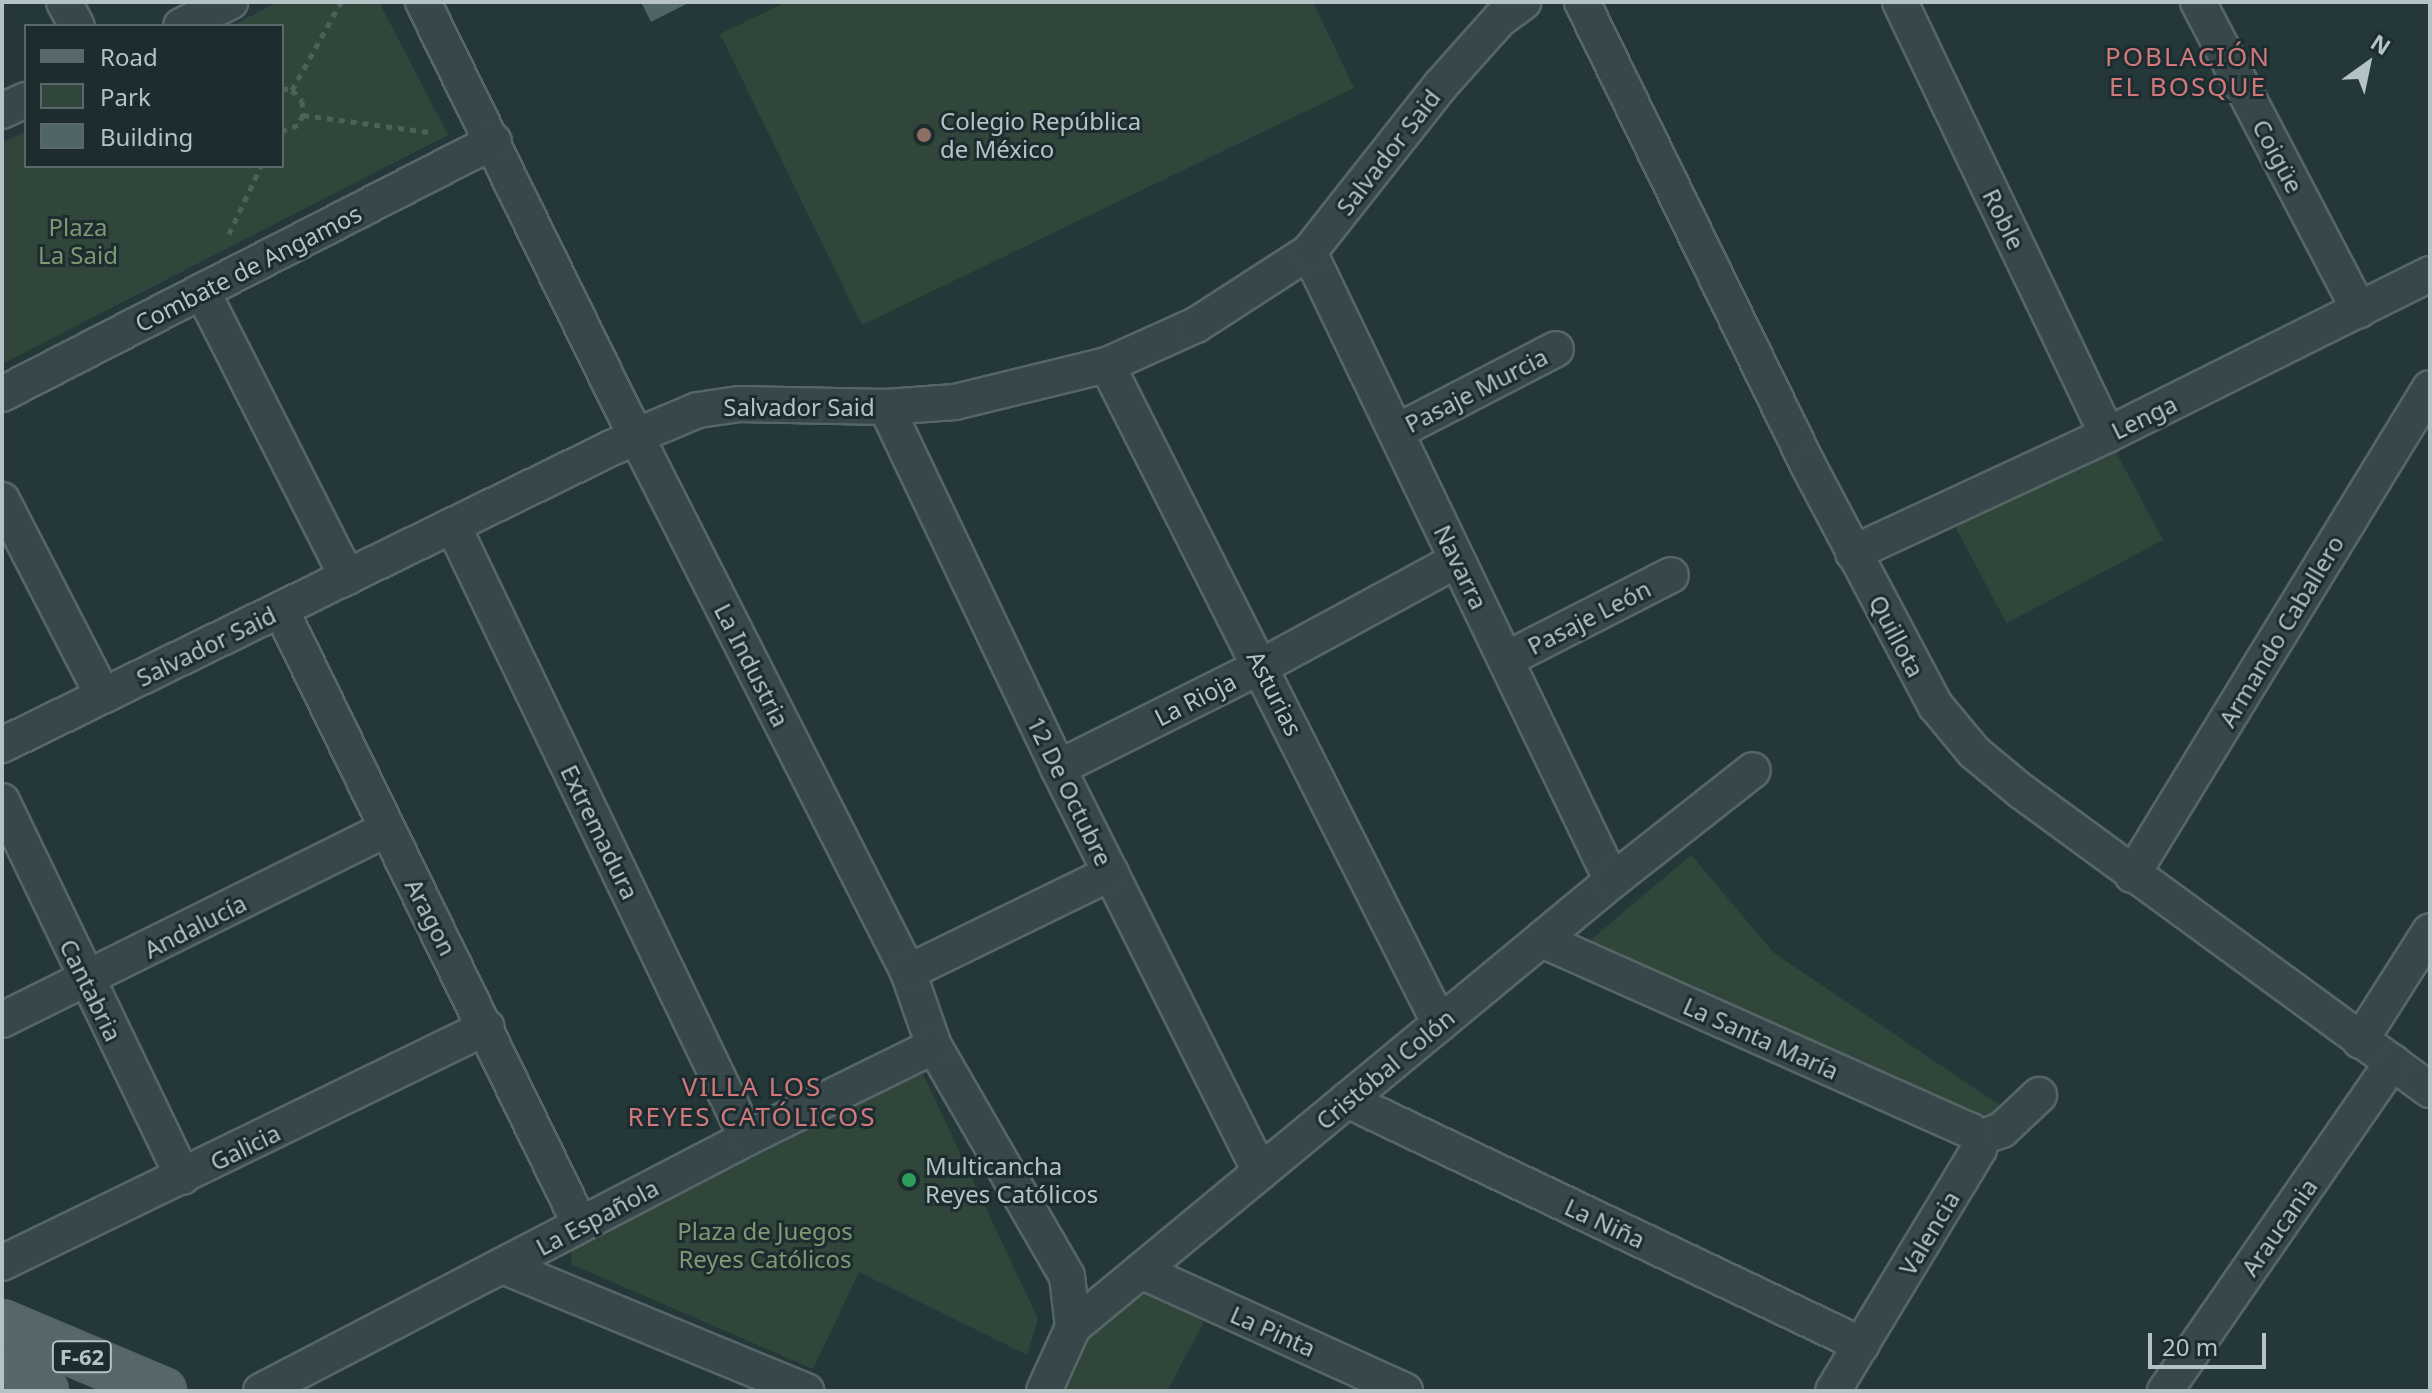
<!DOCTYPE html>
<html>
<head>
<meta charset="utf-8">
<style>
	body { margin:0 }
	#map { position:relative; width:2432px; height:1393px; overflow:hidden; background:#243839; font-family:"Noto Sans",sans-serif }
	div>[style] { position:absolute }
	[style*='--x'] { left:calc(var(--x)*1px); top:calc(var(--y)*1px); width:calc(var(--w)*1px); rotate:calc(var(--a)*1deg) }
	.green>* { inset:0; background:#30463a; transform-origin:0 0 }
	.building>* { inset:0; background:#506568 }
	.path>* { height:5px; margin-top:-2.5px; transform-origin:0; background:repeating-linear-gradient(90deg,#4d605a 0 6px,transparent 0 12px) }
	.roads { filter:drop-shadow(2px 0 #566668) drop-shadow(-2px 0 #566668) drop-shadow(0 2px #566668) drop-shadow(0 -2px #566668) }
	.street>* { height:34px; margin:-17px; padding:0 17px; transform-origin:17px; border-radius:17px; background:#38484a }
	.primary>* { height:44px; margin:-22px; padding:0 22px; transform-origin:22px; border-radius:22px; background:#56686a }
	.dots>* { width:22px; height:22px; translate:-50% -50%; box-sizing:border-box; border:4px solid #1d2d2f; border-radius:50% }
	span { translate:-50% -50%; white-space:nowrap; text-align:center; line-height:1.15; -webkit-text-stroke:6px #1d2d2f; paint-order:stroke }
	.shield-label span { padding:2px 6px; background:#1d2d2f; border:2px solid; border-radius:6px; -webkit-text-stroke-width:0 }
	.shield-label { font-size:22px; color:#b3c3c6; font-weight:700 }
	.poi-label { font-size:24px; color:#b3c3c6 }
	.left { translate:0 -50%; text-align:left }
	.street-label { font-size:24px; color:#b3c3c6 }
	.park-label { font-size:24px; color:#7e9a73 }
	.neighbourhood-label { font-size:26px; color:#d0787c; letter-spacing:2px }
	.frame { position:absolute; inset:0; border:4px solid #b3c3c6; pointer-events:none }
	.legend { position:absolute; left:24px; top:24px; width:260px; height:144px; box-sizing:border-box; background:#1d2d2f; border:2px solid #59696b; margin:0; padding:10px 14px; list-style:none; font-size:24px; color:#b3c3c6 }
	.legend li { display:flex; align-items:center; gap:16px; height:40px }
	.legend b { width:40px; border:2px solid #59696b }
	.north { position:absolute; left:2328px; top:24px; width:80px; height:80px; -webkit-text-stroke:6px #1d2d2f; paint-order:stroke; rotate:33deg; font-size:22px; font-weight:700; line-height:32px; text-align:center; color:#b3c3c6 }
	.north::after { content:''; display:block; margin:auto; width:28px; height:36px; background:#b3c3c6; clip-path:polygon(50% 0,100% 100%,50% 72%,0 100%) }
	.scale { position:absolute; left:2148px; top:1333px; width:118px; height:36px; box-sizing:border-box; border:4px solid #b3c3c6; border-top:0; padding-left:10px; font-size:24px; line-height:28px; white-space:nowrap; color:#b3c3c6; -webkit-text-stroke:6px #1d2d2f; paint-order:stroke }
</style>
</head>
<body>
<div id="map">
	<div class="green">
		<i style="clip-path:polygon(278px 2px,379px 2px,448px 135px,2px 364px,2px 143px,26px 131px,26px 166px,282px 166px,282px 26px,231px 26px)"></i>
		<i style="clip-path:polygon(786px 2px,1313px 2px,1354px 88px,862px 325px,720px 34px)"></i>
		<i style="left:2107px;top:435px;width:119px;height:177px;rotate:62deg"></i>
		<i style="clip-path:polygon(1691px 855px,1774px 953px,2001px 1106px,1984px 1125px,1586px 944px)"></i>
		<i style="clip-path:polygon(916px 1059px,1038px 1319px,1027px 1355px,859px 1272px,813px 1369px,571px 1264px,573px 1237px)"></i>
		<i style="clip-path:polygon(1145px 1288px,1204px 1322px,1167px 1391px,1063px 1391px,1088px 1336px)"></i>
	</div>
	<div class="building">
		<i style="clip-path:polygon(641px 2px,690px 2px,651px 22px)"></i>
	</div>
	<div class="path">
		<i style="--x:282;--y:88;--w:10;--a:11"></i>
		<i style="--x:292;--y:90;--w:15;--a:48"></i>
		<i style="--x:302;--y:101;--w:14;--a:86"></i>
		<i style="--x:303;--y:115;--w:11;--a:117"></i>
		<i style="--x:298;--y:125;--w:17;--a:159"></i>
		<i style="--x:292;--y:90;--w:101;--a:-60.9"></i>
		<i style="--x:303;--y:115;--w:127;--a:7.7"></i>
		<i style="--x:229;--y:234;--w:75;--a:-64.8"></i>
	</div>
	<div class="roads">
		<div class="street">
			<i style="--x:64;--y:2;--w:27;--a:62"></i>
			<i style="--x:423;--y:2;--w:483;--a:63.9"></i>
			<i style="--x:636;--y:436;--w:601;--a:63.09"></i>
			<i style="--x:908;--y:972;--w:78;--a:70.6"></i>
			<i style="--x:934;--y:1046;--w:266;--a:60"></i>
			<i style="--x:1067;--y:1276;--w:51;--a:83.3"></i>
			<i style="--x:1582;--y:2;--w:515;--a:63.98"></i>
			<i style="--x:1808;--y:465;--w:272;--a:62.1"></i>
			<i style="--x:1935;--y:705;--w:61;--a:50.3"></i>
			<i style="--x:1974;--y:752;--w:61;--a:39.7"></i>
			<i style="--x:2021;--y:791;--w:507;--a:36.17"></i>
			<i style="--x:1900;--y:2;--w:480;--a:64.4"></i>
			<i style="--x:2198;--y:2;--w:348;--a:62.4"></i>
			<i style="--x:181;--y:26;--w:55;--a:-26.1"></i>
			<i style="--x:2;--y:111;--w:26;--a:-25"></i>
			<i style="--x:1309;--y:252;--w:698;--a:64.28"></i>
			<i style="--x:202;--y:291;--w:321;--a:63.1"></i>
			<i style="--x:1107;--y:365;--w:738;--a:63.19"></i>
			<i style="--x:2;--y:394;--w:553;--a:-27.21"></i>
			<i style="--x:886;--y:407;--w:400;--a:64.5"></i>
			<i style="--x:1058;--y:768;--w:452;--a:63.4"></i>
			<i style="--x:1396;--y:432;--w:180;--a:-27.4"></i>
			<i style="--x:2;--y:500;--w:220;--a:62.7"></i>
			<i style="--x:453;--y:526;--w:679;--a:64.34"></i>
			<i style="--x:1853;--y:553;--w:280;--a:-24.9"></i>
			<i style="--x:2107;--y:435;--w:361;--a:-26.5"></i>
			<i style="--x:281;--y:610;--w:683;--a:64.04"></i>
			<i style="--x:1507;--y:659;--w:184;--a:-27.1"></i>
			<i style="--x:2;--y:745;--w:705;--a:-25.98"></i>
			<i style="--x:636;--y:436;--w:67;--a:-22.8"></i>
			<i style="--x:698;--y:410;--w:41;--a:-8.3"></i>
			<i style="--x:739;--y:404;--w:147;--a:1.2"></i>
			<i style="--x:886;--y:407;--w:69;--a:-4.1"></i>
			<i style="--x:955;--y:402;--w:156;--a:-13.7"></i>
			<i style="--x:1107;--y:365;--w:98;--a:-24.2"></i>
			<i style="--x:1196;--y:325;--w:135;--a:-32.9"></i>
			<i style="--x:1309;--y:252;--w:211;--a:-51.7"></i>
			<i style="--x:1440;--y:86;--w:90;--a:-48.2"></i>
			<i style="--x:1500;--y:19;--w:29;--a:-36"></i>
			<i style="--x:1058;--y:768;--w:228;--a:-26.6"></i>
			<i style="--x:1262;--y:666;--w:222;--a:-28.5"></i>
			<i style="--x:2;--y:801;--w:417;--a:64.3"></i>
			<i style="--x:2132;--y:875;--w:571;--a:-58.54"></i>
			<i style="--x:1542;--y:940;--w:470;--a:24"></i>
			<i style="--x:1971;--y:1131;--w:11;--a:49"></i>
			<i style="--x:908;--y:972;--w:226;--a:-26"></i>
			<i style="--x:2;--y:1020;--w:430;--a:-26.4"></i>
			<i style="--x:2360;--y:1041;--w:130;--a:-57.5"></i>
			<i style="--x:1347;--y:1100;--w:570;--a:25.44"></i>
			<i style="--x:2;--y:1263;--w:539;--a:-25.95"></i>
			<i style="--x:505;--y:1267;--w:326;--a:22.4"></i>
			<i style="--x:1141;--y:1271;--w:290;--a:24.4"></i>
			<i style="--x:261;--y:1391;--w:548;--a:-27.5"></i>
			<i style="--x:747;--y:1138;--w:208;--a:-26.2"></i>
			<i style="--x:1044;--y:1391;--w:70;--a:-65.6"></i>
			<i style="--x:1073;--y:1327;--w:700;--a:-39.61"></i>
			<i style="--x:1612;--y:881;--w:179;--a:-38.2"></i>
			<i style="--x:1833;--y:1391;--w:283;--a:-58.9"></i>
			<i style="--x:1979;--y:1149;--w:10;--a:-96"></i>
			<i style="--x:1978;--y:1139;--w:26;--a:-21"></i>
			<i style="--x:2002;--y:1130;--w:51;--a:-43.4"></i>
			<i style="--x:2165;--y:1391;--w:400;--a:-55.3"></i>
		</div>
		<div class="primary">
			<i style="--x:2;--y:1323;--w:175;--a:22.9"></i>
			<i style="--x:2;--y:1372;--w:47;--a:23.8"></i>
		</div>
	</div>
	<div class="dots">
		<i style="left:924px;top:135px;background:#8d6e63"></i>
		<i style="left:909px;top:1180px;background:#2e9e5b"></i>
	</div>
	<div class="shield-label">
		<span style="left:82px;top:1357px">F-62</span>
	</div>
	<div class="poi-label">
		<span class="left" style="left:940px;top:135px">Colegio República<br>de México</span>
		<span class="left" style="left:925px;top:1180px">Multicancha<br>Reyes Católicos</span>
	</div>
	<div class="street-label">
		<span style="left:1388px;top:152px;rotate:-52deg">Salvador Said</span>
		<span style="left:2278px;top:156px;rotate:62deg">Coigüe</span>
		<span style="left:2004px;top:219px;rotate:64deg">Roble</span>
		<span style="left:248px;top:268px;rotate:-27deg">Combate de Angamos</span>
		<span style="left:1476px;top:390px;rotate:-27deg">Pasaje Murcia</span>
		<span style="left:799px;top:407px">Salvador Said</span>
		<span style="left:2144px;top:417px;rotate:-26deg">Lenga</span>
		<span style="left:1461px;top:567px;rotate:64deg">Navarra</span>
		<span style="left:1589px;top:617px;rotate:-27deg">Pasaje León</span>
		<span style="left:2281px;top:631px;rotate:-59deg">Armando Caballero</span>
		<span style="left:1897px;top:636px;rotate:62deg">Quillota</span>
		<span style="left:206px;top:646px;rotate:-26deg">Salvador Said</span>
		<span style="left:752px;top:665px;rotate:63deg">La Industria</span>
		<span style="left:1275px;top:693px;rotate:63deg">Asturias</span>
		<span style="left:1195px;top:699px;rotate:-27deg">La Rioja</span>
		<span style="left:1070px;top:791px;rotate:64deg">12 De Octubre</span>
		<span style="left:600px;top:832px;rotate:64deg">Extremadura</span>
		<span style="left:431px;top:917px;rotate:63deg">Aragon</span>
		<span style="left:195px;top:926px;rotate:-27deg">Andalucía</span>
		<span style="left:91px;top:990px;rotate:64deg">Cantabria</span>
		<span style="left:1761px;top:1038px;rotate:24deg">La Santa María</span>
		<span style="left:1385px;top:1069px;rotate:-40deg">Cristóbal Colón</span>
		<span style="left:245px;top:1147px;rotate:-26deg">Galicia</span>
		<span style="left:597px;top:1217px;rotate:-28deg">La Española</span>
		<span style="left:1605px;top:1223px;rotate:25deg">La Niña</span>
		<span style="left:2279px;top:1227px;rotate:-55deg">Araucania</span>
		<span style="left:1929px;top:1233px;rotate:-59deg">Valencia</span>
		<span style="left:1273px;top:1331px;rotate:24deg">La Pinta</span>
	</div>
	<div class="park-label">
		<span style="left:78px;top:241px">Plaza<br>La Said</span>
		<span style="left:765px;top:1245px">Plaza de Juegos<br>Reyes Católicos</span>
	</div>
	<div class="neighbourhood-label">
		<span style="left:2188px;top:72px">POBLACIÓN<br>EL BOSQUE</span>
		<span style="left:752px;top:1102px">VILLA LOS<br>REYES CATÓLICOS</span>
	</div>
	<div class="frame"></div>
	<ul class="legend">
	<li><b style="height:10px;background:#56686a"></b>Road</li>
	<li><b style="height:22px;background:#30463a"></b>Park</li>
	<li><b style="height:22px;background:#506568"></b>Building</li>
	</ul>
	<div class="north">N</div>
	<div class="scale">20 m</div>
</div>
</body>
</html>
